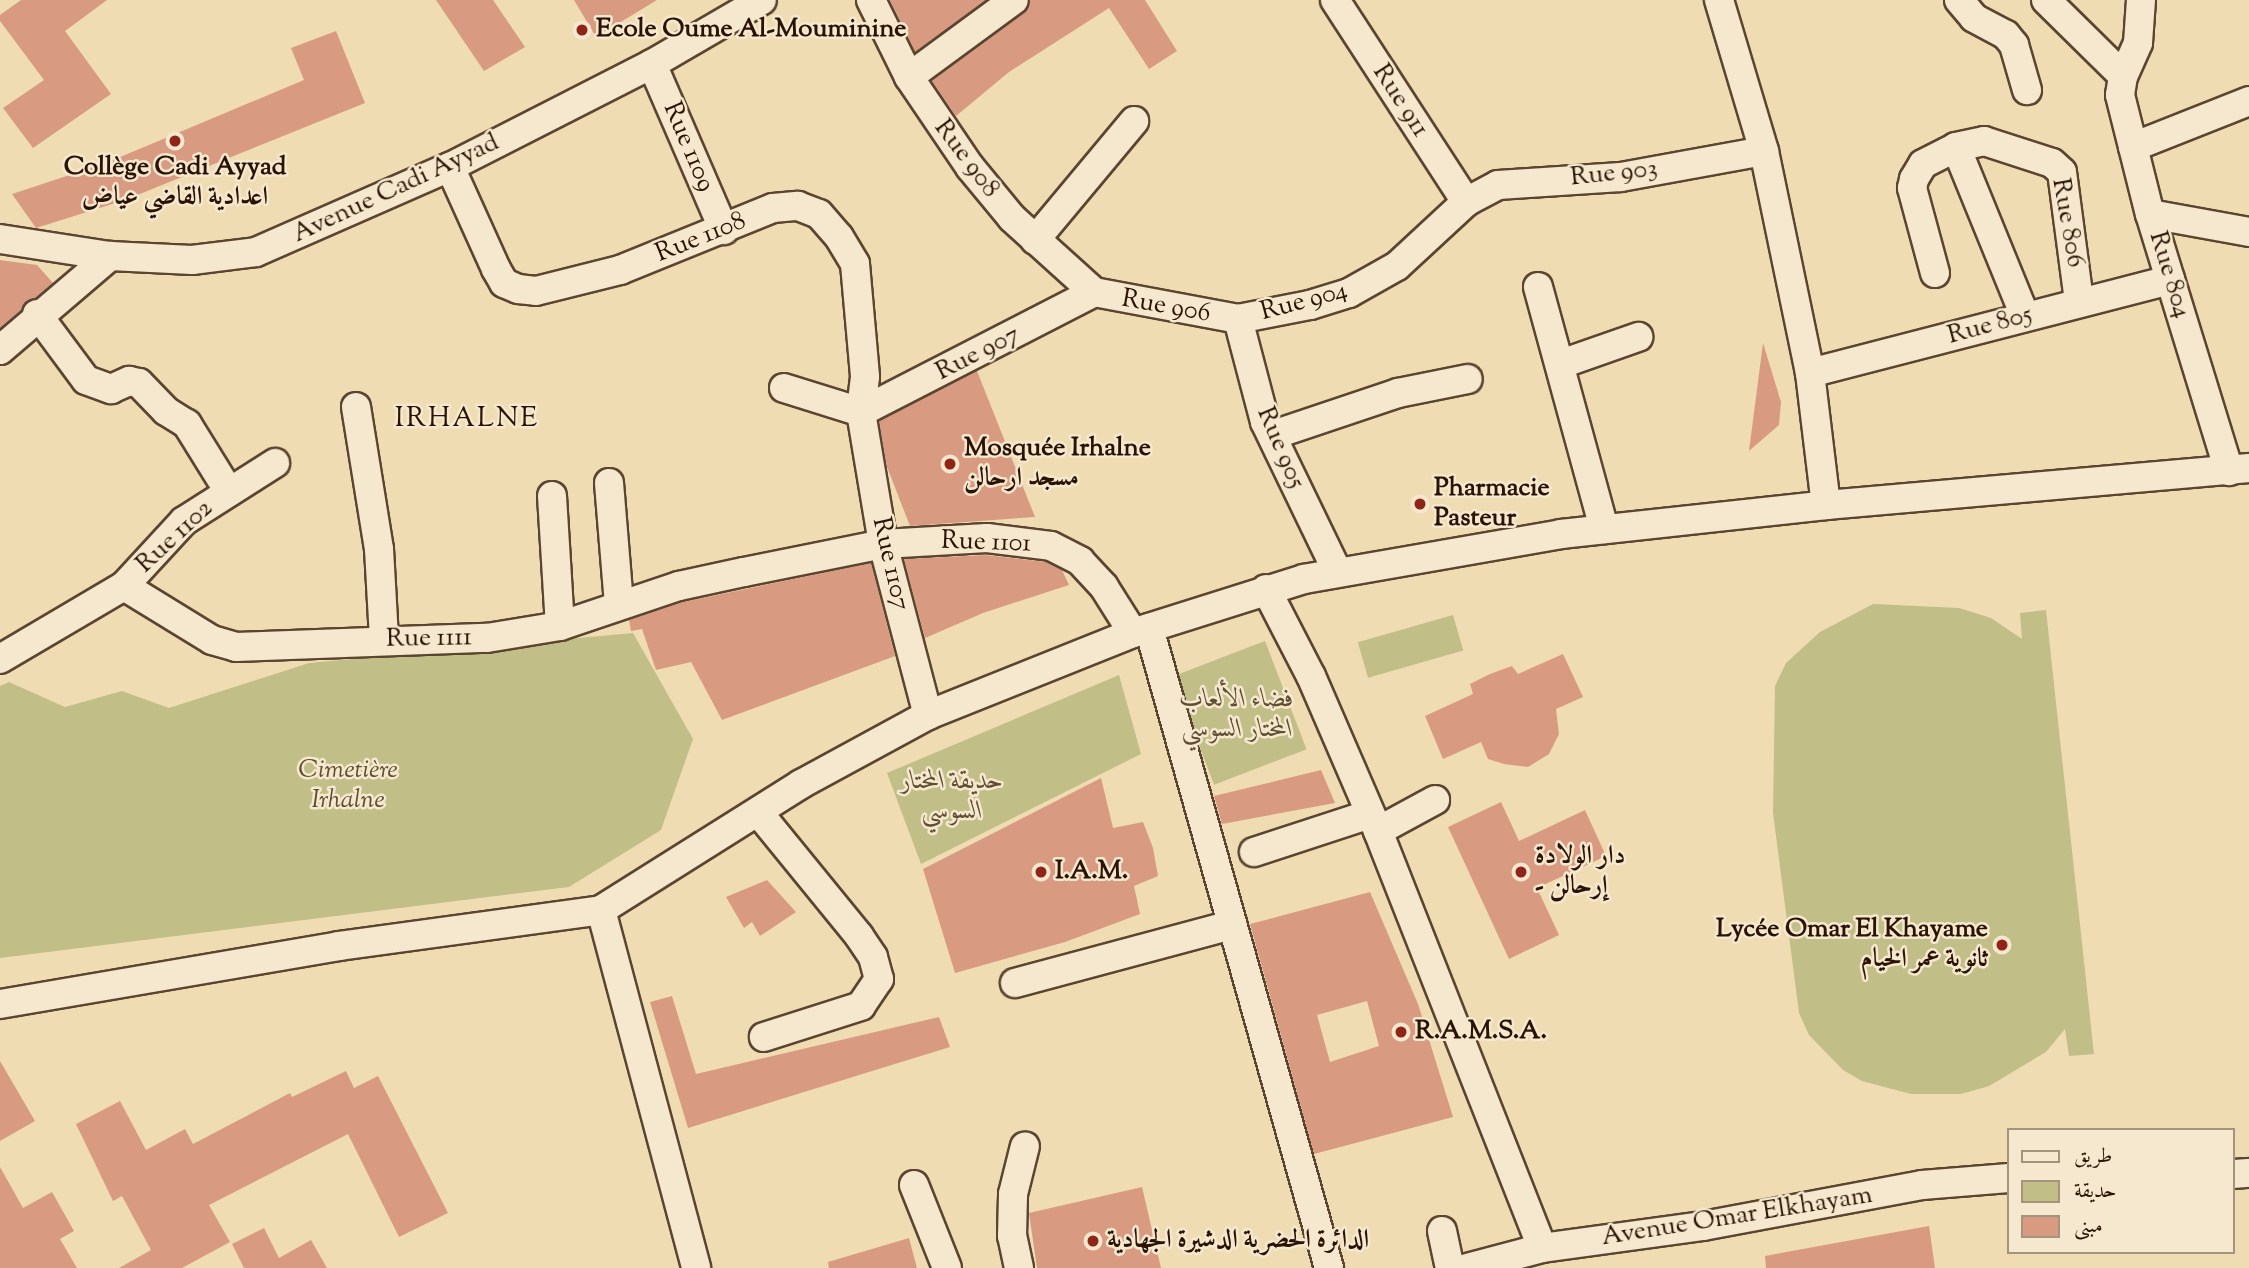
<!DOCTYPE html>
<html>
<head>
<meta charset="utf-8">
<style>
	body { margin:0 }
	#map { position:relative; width:2249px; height:1268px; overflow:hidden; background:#efdcb3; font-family:"Sorts Mill Goudy",Amiri,serif }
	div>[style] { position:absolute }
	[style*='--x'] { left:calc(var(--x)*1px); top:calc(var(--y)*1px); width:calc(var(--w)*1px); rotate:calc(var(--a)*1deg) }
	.green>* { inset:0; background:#c1be88; transform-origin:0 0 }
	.building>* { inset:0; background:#d89b82 }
	.roads { filter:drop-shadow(2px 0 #5b4530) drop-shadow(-2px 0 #5b4530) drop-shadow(0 2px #5b4530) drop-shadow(0 -2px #5b4530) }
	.minor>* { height:28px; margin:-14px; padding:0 14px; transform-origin:14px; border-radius:14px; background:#f5e8ce }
	.dots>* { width:19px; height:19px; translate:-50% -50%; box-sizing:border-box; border:4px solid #f5e8ce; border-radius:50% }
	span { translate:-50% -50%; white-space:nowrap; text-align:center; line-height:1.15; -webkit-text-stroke:5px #f5e8ce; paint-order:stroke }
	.poi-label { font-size:26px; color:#2a1304; font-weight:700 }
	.left { translate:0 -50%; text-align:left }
	.right { translate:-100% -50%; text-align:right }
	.street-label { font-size:26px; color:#2a1304 }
	.park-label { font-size:26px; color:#5f4f32; font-style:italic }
	.neighbourhood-label { font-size:28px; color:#2a1304; letter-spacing:2px }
	.legend { position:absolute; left:2007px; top:1128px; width:228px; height:126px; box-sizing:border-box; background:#f5e8ce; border:2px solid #a4937d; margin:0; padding:9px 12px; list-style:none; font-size:21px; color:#2a1304 }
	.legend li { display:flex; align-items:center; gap:14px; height:35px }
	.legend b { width:35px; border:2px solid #a4937d }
</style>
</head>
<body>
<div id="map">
	<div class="green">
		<i style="clip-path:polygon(1873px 604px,1959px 608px,1991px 618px,2022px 639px,2020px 613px,2046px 610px,2094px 1054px,2069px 1056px,2065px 1029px,2046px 1052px,1989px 1086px,1961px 1094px,1911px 1094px,1862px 1081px,1843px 1070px,1809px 1035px,1799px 1013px,1773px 813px,1775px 686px,1786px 663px,1820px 632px)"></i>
		<i style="left:1453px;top:615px;width:37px;height:99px;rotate:74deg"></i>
		<i style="clip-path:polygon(633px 633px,693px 739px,661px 830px,569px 887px,0 958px,0 686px,9px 682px,65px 707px,122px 691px,169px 708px,309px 663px)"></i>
		<i style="left:1265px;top:641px;width:116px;height:99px;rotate:69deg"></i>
		<i style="clip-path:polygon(1119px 675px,1141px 754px,921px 864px,887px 773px)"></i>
	</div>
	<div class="building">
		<i style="clip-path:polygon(21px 0,107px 0,65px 31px,111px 94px,33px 148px,3px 108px,44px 80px,0 21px,0 15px)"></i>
		<i style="clip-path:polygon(436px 0,493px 0,525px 47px,484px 71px)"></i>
		<i style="clip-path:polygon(574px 0,657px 0,596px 37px)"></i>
		<i style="clip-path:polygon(890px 0,986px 0,915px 52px)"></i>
		<i style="clip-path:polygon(1030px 0,1145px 0,1177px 51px,1149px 69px,1109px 8px,1009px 72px,956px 116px,932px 81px,1024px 13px)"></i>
		<i style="clip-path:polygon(336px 31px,365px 103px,125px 200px,36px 228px,12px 194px,106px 163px,304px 80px,291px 48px)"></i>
		<i style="clip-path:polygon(0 260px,37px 265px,53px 283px,0 328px)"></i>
		<i style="clip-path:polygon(1763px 343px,1781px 402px,1779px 425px,1749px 451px)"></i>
		<i style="clip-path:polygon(977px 371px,1035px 517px,910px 526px,887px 467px,879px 421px)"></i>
		<i style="clip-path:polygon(986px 555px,1046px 562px,1062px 570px,1069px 585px,983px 613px,925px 638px,904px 559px)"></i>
		<i style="clip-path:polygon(871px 563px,895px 656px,722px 720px,691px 662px,656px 670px,642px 629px,631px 631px,629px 620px,683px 602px)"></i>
		<i style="clip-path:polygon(1563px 654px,1583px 697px,1556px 709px,1559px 734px,1549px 754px,1528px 767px,1504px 764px,1488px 759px,1481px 742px,1443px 759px,1425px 716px,1473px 694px,1470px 684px,1490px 674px,1512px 666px,1518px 674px)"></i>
		<i style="clip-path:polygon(1321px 770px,1335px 803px,1222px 824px,1214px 796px)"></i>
		<i style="clip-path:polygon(1101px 778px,1113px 828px,1143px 822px,1153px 848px,1158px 876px,1134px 886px,1140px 914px,1065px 942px,955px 973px,923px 869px)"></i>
		<i style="clip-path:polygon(1501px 802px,1519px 841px,1585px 810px,1606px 856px,1537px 888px,1559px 935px,1509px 959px,1448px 827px)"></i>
		<i style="clip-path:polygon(767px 880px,796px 912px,760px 936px,752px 922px,744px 928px,726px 897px)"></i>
		<i style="clip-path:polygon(evenodd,1370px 892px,1418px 1004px,1453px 1117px,1314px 1154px,1250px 924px,1370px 892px,1367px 1001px,1379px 1046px,1330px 1062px,1317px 1015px,1367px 1001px)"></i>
		<i style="clip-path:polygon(672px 996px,696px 1074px,939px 1017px,950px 1047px,688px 1128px,650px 1002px)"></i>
		<i style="clip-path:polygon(0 1061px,35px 1121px,0 1141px)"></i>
		<i style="clip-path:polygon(346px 1071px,354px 1088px,378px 1076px,448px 1213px,399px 1237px,348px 1134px,209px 1205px,230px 1242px,182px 1268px,119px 1268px,151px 1250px,122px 1196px,113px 1201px,76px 1124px,120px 1101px,146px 1150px,185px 1129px,193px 1144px,290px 1093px,292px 1097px)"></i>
		<i style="clip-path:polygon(0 1167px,23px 1208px,52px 1192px,74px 1231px,60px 1239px,77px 1268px,0 1268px)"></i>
		<i style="clip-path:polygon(1142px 1187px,1161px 1268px,1037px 1268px,1029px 1213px)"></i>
		<i style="clip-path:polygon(1929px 1226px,1935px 1268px,1766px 1268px,1765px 1256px)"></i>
		<i style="clip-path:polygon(264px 1228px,279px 1258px,311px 1240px,327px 1268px,244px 1268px,232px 1244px)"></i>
		<i style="clip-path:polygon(909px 1238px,917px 1268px,829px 1268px,828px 1262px)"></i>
	</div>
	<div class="roads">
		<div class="minor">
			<i style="--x:871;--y:0;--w:86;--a:63.7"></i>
			<i style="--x:909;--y:77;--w:109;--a:55.9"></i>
			<i style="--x:970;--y:167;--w:66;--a:50.5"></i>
			<i style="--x:1012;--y:218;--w:110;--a:42.1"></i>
			<i style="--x:1335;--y:0;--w:241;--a:57"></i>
			<i style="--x:1719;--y:0;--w:158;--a:73.4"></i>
			<i style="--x:1764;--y:151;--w:227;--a:78.3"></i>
			<i style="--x:1810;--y:373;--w:133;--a:83.1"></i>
			<i style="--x:1959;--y:0;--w:23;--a:50"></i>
			<i style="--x:1974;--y:18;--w:36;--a:28"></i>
			<i style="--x:2006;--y:35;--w:13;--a:51"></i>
			<i style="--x:2014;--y:45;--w:47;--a:73.9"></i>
			<i style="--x:2046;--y:0;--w:108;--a:44.6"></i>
			<i style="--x:2141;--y:0;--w:43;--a:94"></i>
			<i style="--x:2138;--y:43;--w:36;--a:114"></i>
			<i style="--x:2123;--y:76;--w:19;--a:99"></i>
			<i style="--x:2120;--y:95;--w:123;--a:75.9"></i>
			<i style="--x:2150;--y:214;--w:269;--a:72.9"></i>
			<i style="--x:652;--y:64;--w:181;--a:66.6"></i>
			<i style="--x:909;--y:77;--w:130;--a:-36.3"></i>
			<i style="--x:1956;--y:147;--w:183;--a:67.8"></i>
			<i style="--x:2133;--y:147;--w:125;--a:-21.6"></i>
			<i style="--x:450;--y:167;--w:112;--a:65.7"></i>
			<i style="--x:496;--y:269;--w:16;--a:60"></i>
			<i style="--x:504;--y:283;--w:15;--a:23"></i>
			<i style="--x:518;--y:289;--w:18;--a:6"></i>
			<i style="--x:536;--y:291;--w:87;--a:-14"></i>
			<i style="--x:620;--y:270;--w:165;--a:-22.1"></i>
			<i style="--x:773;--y:208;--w:25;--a:-5"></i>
			<i style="--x:798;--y:206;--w:22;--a:21"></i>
			<i style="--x:819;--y:214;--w:30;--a:49"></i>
			<i style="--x:839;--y:237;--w:31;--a:59"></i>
			<i style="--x:855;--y:264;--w:113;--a:84.9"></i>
			<i style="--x:865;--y:377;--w:35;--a:97"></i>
			<i style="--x:861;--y:412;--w:134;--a:80.5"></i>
			<i style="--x:883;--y:544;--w:177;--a:75.3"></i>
			<i style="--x:2150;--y:214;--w:101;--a:10.3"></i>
			<i style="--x:0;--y:239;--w:111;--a:8.8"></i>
			<i style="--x:110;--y:256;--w:82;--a:2.8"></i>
			<i style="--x:192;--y:260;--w:64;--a:-7.1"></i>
			<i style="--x:256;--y:252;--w:212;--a:-23.7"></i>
			<i style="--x:450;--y:167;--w:227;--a:-27"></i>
			<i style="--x:652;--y:64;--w:127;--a:-30.2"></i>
			<i style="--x:1035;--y:240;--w:155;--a:-50.2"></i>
			<i style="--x:1935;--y:273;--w:88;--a:-105.1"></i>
			<i style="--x:1912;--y:188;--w:9;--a:-77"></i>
			<i style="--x:1914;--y:179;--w:17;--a:-59"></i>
			<i style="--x:1923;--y:164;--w:37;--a:-27"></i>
			<i style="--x:1956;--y:147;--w:29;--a:-12"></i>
			<i style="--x:1984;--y:141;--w:71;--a:17.9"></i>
			<i style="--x:2052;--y:163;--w:13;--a:42"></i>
			<i style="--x:2062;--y:172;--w:131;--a:82.5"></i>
			<i style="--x:1538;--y:287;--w:251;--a:74.7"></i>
			<i style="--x:1094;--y:292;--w:147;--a:10.6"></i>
			<i style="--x:1238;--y:319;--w:73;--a:-11"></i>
			<i style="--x:1310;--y:305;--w:41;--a:-17.1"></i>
			<i style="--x:1349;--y:293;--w:55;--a:-29.4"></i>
			<i style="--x:1397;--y:266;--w:94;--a:-42.8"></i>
			<i style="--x:1466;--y:202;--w:36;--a:-28"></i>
			<i style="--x:1498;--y:185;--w:123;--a:-3.7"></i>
			<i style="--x:1621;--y:177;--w:145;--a:-10.3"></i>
			<i style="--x:37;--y:314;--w:82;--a:53.4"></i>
			<i style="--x:86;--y:380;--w:27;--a:20"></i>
			<i style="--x:111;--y:389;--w:20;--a:-24"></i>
			<i style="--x:129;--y:381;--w:10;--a:11"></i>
			<i style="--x:139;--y:383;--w:39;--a:46"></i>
			<i style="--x:166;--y:411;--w:25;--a:32"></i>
			<i style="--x:187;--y:424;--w:78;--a:58.2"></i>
			<i style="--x:1238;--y:319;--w:106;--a:75.3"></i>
			<i style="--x:1265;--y:422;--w:165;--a:64.2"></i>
			<i style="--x:0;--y:350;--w:145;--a:-40.5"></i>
			<i style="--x:1561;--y:364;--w:82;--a:-19.3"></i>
			<i style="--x:1810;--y:373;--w:372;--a:-14.5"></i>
			<i style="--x:784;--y:388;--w:81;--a:17.3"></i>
			<i style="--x:356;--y:407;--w:144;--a:80.8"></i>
			<i style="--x:379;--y:549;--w:90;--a:86.8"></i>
			<i style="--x:861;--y:412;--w:262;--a:-27.2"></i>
			<i style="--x:1273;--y:435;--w:132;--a:-18.6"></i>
			<i style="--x:1398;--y:393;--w:71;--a:-11.3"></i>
			<i style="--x:609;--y:483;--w:122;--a:85.3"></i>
			<i style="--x:552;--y:496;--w:130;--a:86.5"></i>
			<i style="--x:124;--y:586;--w:103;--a:31.5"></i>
			<i style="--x:212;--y:640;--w:25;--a:16"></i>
			<i style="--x:236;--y:647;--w:251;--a:-2.1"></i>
			<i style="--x:487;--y:638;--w:74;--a:-9.3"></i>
			<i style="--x:560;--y:626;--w:126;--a:-18.6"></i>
			<i style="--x:679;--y:586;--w:66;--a:-12.2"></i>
			<i style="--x:744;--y:572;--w:142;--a:-11.4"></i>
			<i style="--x:883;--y:544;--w:104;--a:-3.3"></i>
			<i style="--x:987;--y:538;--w:64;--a:7.1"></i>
			<i style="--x:1051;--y:546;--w:33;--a:27"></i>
			<i style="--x:1080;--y:561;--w:35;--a:47"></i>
			<i style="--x:1104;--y:587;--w:54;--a:57.8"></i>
			<i style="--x:1266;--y:589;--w:98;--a:62.7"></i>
			<i style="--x:1311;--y:676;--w:169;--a:66.6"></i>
			<i style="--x:1378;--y:831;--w:448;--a:68.5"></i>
			<i style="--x:1149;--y:628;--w:665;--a:74.29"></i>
			<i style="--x:0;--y:659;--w:144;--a:-30.5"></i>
			<i style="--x:124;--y:586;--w:88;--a:-47.3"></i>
			<i style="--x:184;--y:521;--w:108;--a:-32.5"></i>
			<i style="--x:758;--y:812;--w:160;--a:50.8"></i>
			<i style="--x:859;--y:936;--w:25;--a:56"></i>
			<i style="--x:873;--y:957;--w:23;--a:75"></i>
			<i style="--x:879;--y:979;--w:32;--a:124"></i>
			<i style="--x:861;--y:1006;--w:102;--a:162.3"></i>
			<i style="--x:1378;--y:831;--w:65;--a:-28.5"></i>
			<i style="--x:1254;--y:852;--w:122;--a:-18.1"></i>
			<i style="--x:601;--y:910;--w:370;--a:75.1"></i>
			<i style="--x:1015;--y:983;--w:225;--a:-15"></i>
			<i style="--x:0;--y:1004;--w:344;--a:-9.7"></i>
			<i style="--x:339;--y:946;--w:264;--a:-7.8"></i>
			<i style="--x:601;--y:910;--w:236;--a:-32.2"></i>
			<i style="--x:801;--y:784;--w:145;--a:-28.5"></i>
			<i style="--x:928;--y:715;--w:221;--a:-21.8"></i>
			<i style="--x:1133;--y:633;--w:179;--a:-17.5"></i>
			<i style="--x:1304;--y:579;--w:261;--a:-9.9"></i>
			<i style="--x:1561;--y:534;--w:267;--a:-6.2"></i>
			<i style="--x:1826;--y:505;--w:425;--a:-5"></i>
			<i style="--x:2233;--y:1174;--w:16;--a:-4"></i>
			<i style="--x:914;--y:1185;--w:89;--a:68.3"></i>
			<i style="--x:1442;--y:1231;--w:38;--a:78"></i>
			<i style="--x:1019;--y:1268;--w:33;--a:-102"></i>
			<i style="--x:1012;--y:1236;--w:42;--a:-88.6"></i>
			<i style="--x:1013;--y:1194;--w:49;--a:-76"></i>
			<i style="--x:1467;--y:1268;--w:78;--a:-14.9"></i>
			<i style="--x:1542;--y:1248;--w:162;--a:-7.8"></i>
			<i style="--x:1703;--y:1226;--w:223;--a:-10.6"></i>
			<i style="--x:1922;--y:1185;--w:87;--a:-4.6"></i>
		</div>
	</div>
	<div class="dots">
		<i style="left:582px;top:30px;background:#8f2418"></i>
		<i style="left:175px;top:141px;background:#8f2418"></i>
		<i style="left:950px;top:464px;background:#8f2418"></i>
		<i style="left:1420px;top:504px;background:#8f2418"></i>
		<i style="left:1041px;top:872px;background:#8f2418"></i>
		<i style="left:1521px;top:872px;background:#8f2418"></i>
		<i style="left:2002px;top:945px;background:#8f2418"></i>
		<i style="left:1401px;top:1032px;background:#8f2418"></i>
		<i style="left:1093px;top:1241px;background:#8f2418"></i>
	</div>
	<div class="poi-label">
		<span class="left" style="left:596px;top:30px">Ecole Oume Al-Mouminine</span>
		<span style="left:175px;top:183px">Collège Cadi Ayyad<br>اعدادية القاضي عياض</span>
		<span class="left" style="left:964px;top:464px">Mosquée Irhalne<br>مسجد ارحالن</span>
		<span class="left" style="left:1434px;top:504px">Pharmacie<br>Pasteur</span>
		<span class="left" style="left:1535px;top:872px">دار الولادة<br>- إرحالن</span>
		<span class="left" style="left:1055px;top:872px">I.A.M.</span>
		<span class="right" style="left:1988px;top:945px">Lycée Omar El Khayame<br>ثانوية عمر الخيام</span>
		<span class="left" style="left:1415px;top:1032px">R.A.M.S.A.</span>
		<span class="left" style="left:1107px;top:1241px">الدائرة الحضرية الدشيرة الجهادية</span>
	</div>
	<div class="street-label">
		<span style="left:1400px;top:101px;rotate:57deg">Rue 911</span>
		<span style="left:688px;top:147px;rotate:67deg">Rue 1109</span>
		<span style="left:966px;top:159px;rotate:53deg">Rue 908</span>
		<span style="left:1614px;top:174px;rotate:-6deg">Rue 903</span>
		<span style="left:396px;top:189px;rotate:-25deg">Avenue Cadi Ayyad</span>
		<span style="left:2067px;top:223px;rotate:80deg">Rue 806</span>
		<span style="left:701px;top:238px;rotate:-22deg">Rue 1108</span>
		<span style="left:2169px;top:275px;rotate:73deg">Rue 804</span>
		<span style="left:1304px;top:302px;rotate:-15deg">Rue 904</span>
		<span style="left:1166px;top:307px;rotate:10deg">Rue 906</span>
		<span style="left:1990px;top:326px;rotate:-15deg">Rue 805</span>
		<span style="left:978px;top:354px;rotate:-27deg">Rue 907</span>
		<span style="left:1280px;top:448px;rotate:67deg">Rue 905</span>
		<span style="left:175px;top:537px;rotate:-43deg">Rue 1102</span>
		<span style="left:986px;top:543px;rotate:2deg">Rue 1101</span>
		<span style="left:890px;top:564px;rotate:77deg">Rue 1107</span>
		<span style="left:429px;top:639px;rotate:-1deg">Rue 1111</span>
		<span style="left:1737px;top:1217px;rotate:-9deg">Avenue Omar Elkhayam</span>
	</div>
	<div class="park-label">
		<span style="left:1237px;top:715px">فضاء الألعاب<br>المختار السوسي</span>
		<span style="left:348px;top:786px">Cimetière<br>Irhalne</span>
		<span style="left:952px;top:797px">حديقة المختار<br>السوسي</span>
	</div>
	<div class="neighbourhood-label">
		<span style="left:467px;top:419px">IRHALNE</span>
	</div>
	<ul class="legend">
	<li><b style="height:9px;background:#f5e8ce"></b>طريق</li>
	<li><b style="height:19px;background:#c1be88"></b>حديقة</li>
	<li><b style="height:19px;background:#d89b82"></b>مبنى</li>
	</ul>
</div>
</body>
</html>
